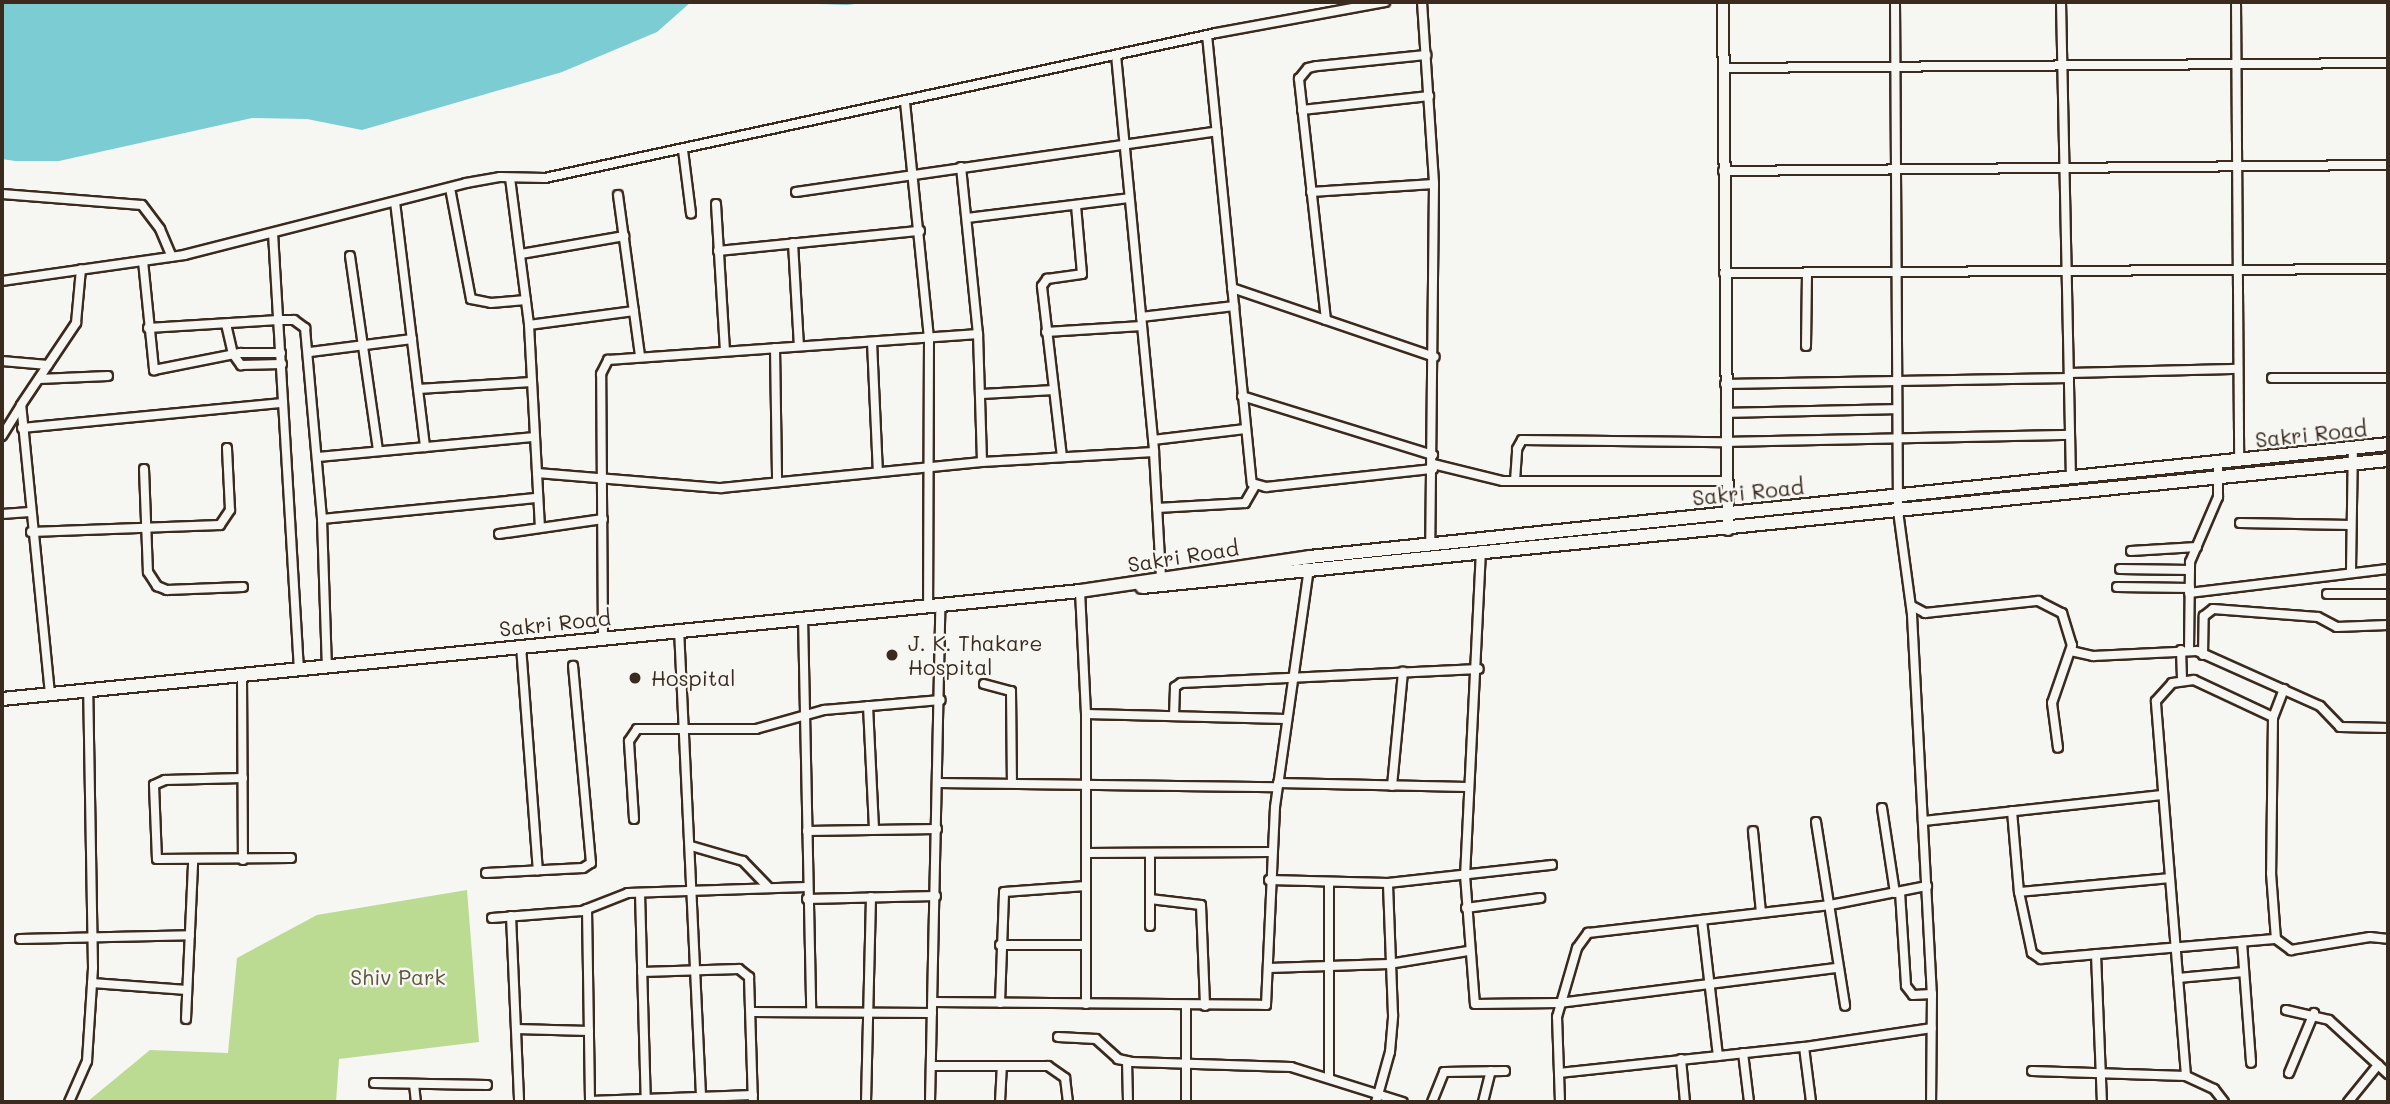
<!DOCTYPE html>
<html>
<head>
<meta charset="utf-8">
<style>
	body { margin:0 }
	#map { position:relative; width:2390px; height:1104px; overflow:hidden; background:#f6f6f2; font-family:Mali,sans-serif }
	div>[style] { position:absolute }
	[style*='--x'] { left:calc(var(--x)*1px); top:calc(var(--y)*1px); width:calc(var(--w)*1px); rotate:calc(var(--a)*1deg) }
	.green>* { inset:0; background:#bbda92 }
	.water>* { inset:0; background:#7bccd3 }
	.roads { filter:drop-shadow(2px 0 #3b2a1e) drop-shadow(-2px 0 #3b2a1e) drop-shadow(0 2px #3b2a1e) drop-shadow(0 -2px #3b2a1e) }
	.street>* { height:8px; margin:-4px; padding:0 4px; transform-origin:4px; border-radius:4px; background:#f6f6f2 }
	.secondary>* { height:10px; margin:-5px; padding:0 5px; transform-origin:5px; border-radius:5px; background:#f6f6f2 }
	.primary>* { height:12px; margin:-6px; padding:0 6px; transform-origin:6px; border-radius:6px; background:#f6f6f2 }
	.dots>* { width:19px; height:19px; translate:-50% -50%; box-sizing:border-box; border:4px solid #f6f6f2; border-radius:50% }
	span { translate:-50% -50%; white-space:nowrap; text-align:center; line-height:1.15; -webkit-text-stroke:5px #f6f6f2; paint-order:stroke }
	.street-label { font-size:21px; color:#3b2a1e }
	.poi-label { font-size:21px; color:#3b2a1e }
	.left { translate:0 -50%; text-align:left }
	.park-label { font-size:21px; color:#5b563b }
	.frame { position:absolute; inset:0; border:4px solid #3b2a1e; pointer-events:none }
</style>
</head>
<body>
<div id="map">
	<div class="green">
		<i style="clip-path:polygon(467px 890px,479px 1042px,339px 1059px,336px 1102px,87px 1102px,150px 1050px,228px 1053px,237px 958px,317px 915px)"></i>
	</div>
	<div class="water">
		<i style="clip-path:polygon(2px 2px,691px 2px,657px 32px,562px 72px,362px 130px,307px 119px,252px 118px,59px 161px,15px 161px,2px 159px)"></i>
		<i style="clip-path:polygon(763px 2px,870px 2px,847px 5px)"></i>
	</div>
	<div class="roads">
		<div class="street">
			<i style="--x:1422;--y:2;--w:182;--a:86.2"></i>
			<i style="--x:1434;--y:184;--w:362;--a:90.6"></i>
			<i style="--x:1895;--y:2;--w:509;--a:89.66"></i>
			<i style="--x:1898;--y:511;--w:105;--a:82.3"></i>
			<i style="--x:1912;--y:615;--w:380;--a:87"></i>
			<i style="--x:1932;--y:994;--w:108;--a:90.5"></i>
			<i style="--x:2061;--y:2;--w:475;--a:88.8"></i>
			<i style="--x:2236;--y:2;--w:459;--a:89.6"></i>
			<i style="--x:1207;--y:35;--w:450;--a:84.3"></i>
			<i style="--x:1252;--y:483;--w:15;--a:16"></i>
			<i style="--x:1266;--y:487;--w:168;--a:-6.2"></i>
			<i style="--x:1116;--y:55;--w:399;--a:84.5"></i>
			<i style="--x:1154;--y:452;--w:125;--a:86.8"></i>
			<i style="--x:1723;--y:68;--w:665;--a:-0.43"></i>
			<i style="--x:905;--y:102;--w:238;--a:84.2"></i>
			<i style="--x:929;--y:339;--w:266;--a:90.2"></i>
			<i style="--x:1302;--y:110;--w:128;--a:-6.3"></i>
			<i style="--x:683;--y:150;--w:64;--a:82.8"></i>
			<i style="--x:961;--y:167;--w:168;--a:84.2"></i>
			<i style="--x:978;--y:334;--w:128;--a:88.2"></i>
			<i style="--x:1723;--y:171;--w:665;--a:-0.52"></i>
			<i style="--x:510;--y:178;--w:148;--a:82.6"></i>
			<i style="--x:529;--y:325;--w:203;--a:86.9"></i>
			<i style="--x:450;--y:188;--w:113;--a:79.3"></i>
			<i style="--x:471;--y:299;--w:20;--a:11"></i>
			<i style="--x:491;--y:303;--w:35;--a:-5"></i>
			<i style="--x:796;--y:192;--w:425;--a:-8.2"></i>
			<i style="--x:1311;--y:192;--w:123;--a:-3.7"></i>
			<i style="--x:2;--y:194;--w:140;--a:4.5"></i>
			<i style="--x:142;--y:205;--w:30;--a:53"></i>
			<i style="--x:160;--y:229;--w:30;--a:67"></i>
			<i style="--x:618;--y:195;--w:162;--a:82.2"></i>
			<i style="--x:395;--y:202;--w:247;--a:83"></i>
			<i style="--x:716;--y:204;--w:147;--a:86.5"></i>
			<i style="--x:967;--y:218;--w:163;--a:-7"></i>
			<i style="--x:273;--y:233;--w:438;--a:86.6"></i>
			<i style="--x:793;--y:243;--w:103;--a:86.7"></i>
			<i style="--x:718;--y:251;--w:203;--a:-5.7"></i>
			<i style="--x:521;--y:254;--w:105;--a:-9.9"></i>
			<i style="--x:350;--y:256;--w:197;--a:81.8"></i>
			<i style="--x:143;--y:261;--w:110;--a:84.2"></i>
			<i style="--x:154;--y:370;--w:88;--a:-11.2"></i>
			<i style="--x:240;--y:353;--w:41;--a:0"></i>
			<i style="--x:1724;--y:273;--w:664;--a:-0.35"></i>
			<i style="--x:2;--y:281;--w:184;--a:-8.1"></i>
			<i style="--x:184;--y:255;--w:291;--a:-14.3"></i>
			<i style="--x:466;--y:183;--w:35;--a:-10"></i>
			<i style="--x:500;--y:177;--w:45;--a:1.3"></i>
			<i style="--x:545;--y:178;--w:686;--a:-12.19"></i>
			<i style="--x:1216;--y:33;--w:172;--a:-10.4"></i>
			<i style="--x:1232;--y:288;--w:214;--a:18.8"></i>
			<i style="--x:1141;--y:317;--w:94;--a:-6.7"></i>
			<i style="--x:1326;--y:320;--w:243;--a:-96.4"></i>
			<i style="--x:1299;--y:79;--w:14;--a:-51"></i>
			<i style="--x:1308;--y:68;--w:9;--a:-13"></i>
			<i style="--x:1317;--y:66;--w:110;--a:-5.8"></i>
			<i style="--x:226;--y:324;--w:31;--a:77"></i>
			<i style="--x:233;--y:354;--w:14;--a:54"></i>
			<i style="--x:241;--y:365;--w:41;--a:-1.4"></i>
			<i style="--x:529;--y:325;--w:106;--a:-7.6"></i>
			<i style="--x:148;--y:328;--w:131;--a:-3.5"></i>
			<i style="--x:279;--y:320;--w:15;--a:0"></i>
			<i style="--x:294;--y:320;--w:14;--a:36"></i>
			<i style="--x:305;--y:328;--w:192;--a:84.9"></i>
			<i style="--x:322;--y:519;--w:149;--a:88.1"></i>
			<i style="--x:1046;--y:332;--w:96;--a:-3.6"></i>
			<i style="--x:872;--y:342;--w:130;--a:87.4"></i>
			<i style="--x:1806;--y:346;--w:73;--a:-89.2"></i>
			<i style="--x:775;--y:348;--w:134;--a:89.1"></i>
			<i style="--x:310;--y:352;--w:103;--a:-7.3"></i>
			<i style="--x:2;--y:361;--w:46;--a:5"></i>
			<i style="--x:2069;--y:373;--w:169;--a:-1.4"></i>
			<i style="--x:2272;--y:378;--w:116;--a:0"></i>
			<i style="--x:39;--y:379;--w:69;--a:-2.5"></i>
			<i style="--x:1725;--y:384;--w:344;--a:-1"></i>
			<i style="--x:418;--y:389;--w:114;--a:-3.5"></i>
			<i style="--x:982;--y:394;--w:72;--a:-3.2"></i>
			<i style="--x:1242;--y:396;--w:200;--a:17.2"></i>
			<i style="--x:1726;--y:413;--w:171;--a:-1.3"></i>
			<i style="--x:22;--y:428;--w:262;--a:-5.5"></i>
			<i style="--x:2;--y:436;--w:36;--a:-58"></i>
			<i style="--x:1153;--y:440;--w:93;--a:-6.8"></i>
			<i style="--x:318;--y:457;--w:218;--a:-5.3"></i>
			<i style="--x:1062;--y:457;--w:172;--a:-96.7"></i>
			<i style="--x:1042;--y:286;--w:9;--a:-54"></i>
			<i style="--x:1047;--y:279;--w:35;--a:-8"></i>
			<i style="--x:1082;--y:274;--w:68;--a:-95"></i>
			<i style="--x:1433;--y:464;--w:72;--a:13.7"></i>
			<i style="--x:1503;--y:481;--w:223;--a:0"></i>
			<i style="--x:144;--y:469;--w:103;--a:87.8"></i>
			<i style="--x:148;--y:572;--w:17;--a:57"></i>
			<i style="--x:157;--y:586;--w:11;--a:22"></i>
			<i style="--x:167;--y:590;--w:76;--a:-2.3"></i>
			<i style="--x:537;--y:473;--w:185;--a:4.7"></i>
			<i style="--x:721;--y:488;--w:262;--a:-5.7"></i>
			<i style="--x:982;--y:462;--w:172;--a:-3.3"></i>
			<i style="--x:1515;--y:481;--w:32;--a:-86"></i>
			<i style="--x:1517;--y:449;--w:10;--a:-61"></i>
			<i style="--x:1522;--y:440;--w:204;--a:0.6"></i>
			<i style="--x:1726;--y:442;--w:344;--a:-1.2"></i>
			<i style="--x:1157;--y:508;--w:88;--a:-3.3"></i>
			<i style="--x:1245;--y:503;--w:20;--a:-60"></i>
			<i style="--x:2;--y:514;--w:28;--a:-4"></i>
			<i style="--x:322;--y:519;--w:217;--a:-5.6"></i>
			<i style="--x:2240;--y:523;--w:111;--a:1"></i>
			<i style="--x:31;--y:532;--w:189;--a:-2.1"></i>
			<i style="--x:220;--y:525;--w:18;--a:-56"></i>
			<i style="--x:230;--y:510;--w:62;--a:-92.8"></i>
			<i style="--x:499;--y:534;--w:105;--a:-8.2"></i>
			<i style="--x:1481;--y:550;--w:325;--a:92.8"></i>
			<i style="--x:1465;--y:875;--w:129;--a:85.6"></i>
			<i style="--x:1475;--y:1004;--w:84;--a:-0.7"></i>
			<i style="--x:1559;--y:1003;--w:281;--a:-7.2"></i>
			<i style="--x:2131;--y:551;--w:66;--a:-3.5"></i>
			<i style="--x:2120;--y:569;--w:70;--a:0.8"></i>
			<i style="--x:2351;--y:570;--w:122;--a:-89.1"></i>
			<i style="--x:2117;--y:587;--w:73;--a:0.8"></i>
			<i style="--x:1080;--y:591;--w:123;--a:87.2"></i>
			<i style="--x:1086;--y:714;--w:290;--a:90"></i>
			<i style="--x:2189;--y:593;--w:200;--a:-6.9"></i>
			<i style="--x:2327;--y:594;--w:61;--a:0"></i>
			<i style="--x:1912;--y:606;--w:15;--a:28"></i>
			<i style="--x:1925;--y:613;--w:114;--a:-6.1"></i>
			<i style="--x:2038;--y:601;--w:27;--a:27"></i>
			<i style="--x:2062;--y:613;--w:34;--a:73"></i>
			<i style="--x:2072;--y:645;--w:61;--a:109"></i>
			<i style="--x:2052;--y:703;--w:45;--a:82.4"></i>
			<i style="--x:803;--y:617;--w:395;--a:88.8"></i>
			<i style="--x:679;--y:629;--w:474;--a:87.3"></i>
			<i style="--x:603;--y:637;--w:263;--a:-90.4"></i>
			<i style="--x:601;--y:374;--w:16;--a:-63"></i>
			<i style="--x:608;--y:360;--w:371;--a:-4"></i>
			<i style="--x:521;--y:646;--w:225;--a:85.7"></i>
			<i style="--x:2181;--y:650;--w:29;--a:88"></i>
			<i style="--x:2189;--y:650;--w:88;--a:-89.3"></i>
			<i style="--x:2190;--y:562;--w:71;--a:-66.7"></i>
			<i style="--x:2218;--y:497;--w:34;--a:-90"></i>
			<i style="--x:2071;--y:651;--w:23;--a:13"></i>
			<i style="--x:2093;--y:656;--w:104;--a:-2.8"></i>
			<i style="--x:2197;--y:651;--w:135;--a:24.1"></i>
			<i style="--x:2320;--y:706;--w:29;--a:46"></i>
			<i style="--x:2340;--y:727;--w:48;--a:1.2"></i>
			<i style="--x:2203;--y:655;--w:39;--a:-89"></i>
			<i style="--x:2204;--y:616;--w:11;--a:-38"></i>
			<i style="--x:2213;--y:609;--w:105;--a:4.4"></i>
			<i style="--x:2318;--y:617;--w:21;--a:28"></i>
			<i style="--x:2337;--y:627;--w:51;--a:-2.2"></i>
			<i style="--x:242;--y:676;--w:184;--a:89.7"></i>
			<i style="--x:984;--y:684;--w:28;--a:15"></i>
			<i style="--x:1011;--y:691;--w:92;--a:89.4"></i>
			<i style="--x:2284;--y:689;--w:30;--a:111"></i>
			<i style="--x:2273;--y:717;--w:156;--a:90.7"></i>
			<i style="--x:2271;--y:873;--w:66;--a:85.7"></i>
			<i style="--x:2276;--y:939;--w:19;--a:36"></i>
			<i style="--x:2291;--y:950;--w:80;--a:-9.3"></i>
			<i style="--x:2370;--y:937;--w:18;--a:6"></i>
			<i style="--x:50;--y:694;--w:290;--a:-95.7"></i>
			<i style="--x:21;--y:405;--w:99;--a:-56.1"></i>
			<i style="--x:76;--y:323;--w:54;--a:-84.7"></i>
			<i style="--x:868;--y:706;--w:124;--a:87.2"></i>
			<i style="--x:1086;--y:714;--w:200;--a:1.4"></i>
			<i style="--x:1174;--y:716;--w:29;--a:-88"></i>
			<i style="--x:1175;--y:687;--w:7;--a:-34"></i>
			<i style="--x:1181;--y:683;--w:298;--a:-2.7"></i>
			<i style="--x:243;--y:778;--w:78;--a:178.5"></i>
			<i style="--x:165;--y:780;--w:12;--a:156"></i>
			<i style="--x:154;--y:785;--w:74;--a:87.7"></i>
			<i style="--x:157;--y:859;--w:134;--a:-0.4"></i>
			<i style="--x:939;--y:783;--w:338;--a:0.7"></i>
			<i style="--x:1278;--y:783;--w:189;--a:1.2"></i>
			<i style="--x:1392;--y:786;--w:115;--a:-84.5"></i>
			<i style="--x:1882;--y:808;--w:86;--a:81.3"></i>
			<i style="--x:2012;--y:811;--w:81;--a:85.1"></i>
			<i style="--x:2019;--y:892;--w:62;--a:78"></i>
			<i style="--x:2032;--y:953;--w:11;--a:34"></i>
			<i style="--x:2041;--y:959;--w:236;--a:-4.9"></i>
			<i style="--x:634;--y:819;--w:78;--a:-93.7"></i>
			<i style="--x:629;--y:741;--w:14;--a:-56"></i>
			<i style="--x:637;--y:729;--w:119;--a:0"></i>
			<i style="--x:756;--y:729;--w:71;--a:-15.6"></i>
			<i style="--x:824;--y:710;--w:117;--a:-4.9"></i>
			<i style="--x:1923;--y:821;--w:241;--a:-6.2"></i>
			<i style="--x:1816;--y:822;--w:186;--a:81"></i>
			<i style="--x:807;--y:831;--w:130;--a:-0.9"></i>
			<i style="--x:1753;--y:831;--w:82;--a:84.4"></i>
			<i style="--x:691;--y:846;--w:54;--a:16.1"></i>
			<i style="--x:743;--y:861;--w:37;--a:46"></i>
			<i style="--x:1086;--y:853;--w:185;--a:-0.3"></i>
			<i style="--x:486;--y:873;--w:97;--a:-3"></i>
			<i style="--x:583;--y:868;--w:9;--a:-32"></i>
			<i style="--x:591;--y:863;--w:198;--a:-95.2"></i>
			<i style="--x:1269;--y:880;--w:119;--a:1.4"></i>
			<i style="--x:1388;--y:883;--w:165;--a:-6.3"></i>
			<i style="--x:1329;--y:882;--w:195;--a:90"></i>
			<i style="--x:1900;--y:892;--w:94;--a:86.3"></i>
			<i style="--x:1906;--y:986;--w:11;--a:52"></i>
			<i style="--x:1913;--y:995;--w:19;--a:-3"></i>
			<i style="--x:2019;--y:892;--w:151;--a:-5.3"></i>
			<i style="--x:640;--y:893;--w:209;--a:88.4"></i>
			<i style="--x:807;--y:899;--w:129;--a:-1.3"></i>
			<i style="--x:1150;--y:899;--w:51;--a:6.7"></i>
			<i style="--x:1201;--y:905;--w:101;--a:87.7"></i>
			<i style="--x:1466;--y:908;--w:75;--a:-7.7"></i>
			<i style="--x:587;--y:909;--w:193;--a:89.1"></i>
			<i style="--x:511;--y:916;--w:186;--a:87.5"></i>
			<i style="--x:492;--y:918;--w:90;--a:-4.4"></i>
			<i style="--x:582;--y:911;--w:49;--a:-21.4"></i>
			<i style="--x:628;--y:893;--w:179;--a:-1.9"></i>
			<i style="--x:1702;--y:920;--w:137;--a:83.3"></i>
			<i style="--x:1150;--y:926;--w:73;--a:-90"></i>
			<i style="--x:20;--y:939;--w:170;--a:-1.3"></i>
			<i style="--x:2242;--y:942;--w:121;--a:85.7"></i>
			<i style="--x:1000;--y:945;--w:86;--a:0"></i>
			<i style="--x:2096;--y:954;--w:148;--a:87.7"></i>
			<i style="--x:1269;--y:968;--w:120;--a:-1.9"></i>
			<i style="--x:1389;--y:964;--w:80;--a:-9.3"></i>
			<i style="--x:642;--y:972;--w:97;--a:-1.8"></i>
			<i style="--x:739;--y:969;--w:13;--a:39"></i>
			<i style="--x:749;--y:977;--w:125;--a:88.2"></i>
			<i style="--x:2178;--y:978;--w:66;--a:-5.2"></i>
			<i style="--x:92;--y:983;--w:95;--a:4.2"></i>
			<i style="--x:933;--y:1002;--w:333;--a:0.5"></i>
			<i style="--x:1266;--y:1005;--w:198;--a:-87.4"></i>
			<i style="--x:1275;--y:807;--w:240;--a:-81.9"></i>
			<i style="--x:1000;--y:1003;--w:111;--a:-87.9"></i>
			<i style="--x:1004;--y:892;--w:82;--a:-4.2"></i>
			<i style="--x:1186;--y:1006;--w:96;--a:90"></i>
			<i style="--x:2286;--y:1010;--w:44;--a:13.1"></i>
			<i style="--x:2329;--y:1020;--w:80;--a:42.5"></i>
			<i style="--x:752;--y:1012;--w:180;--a:0.3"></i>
			<i style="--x:186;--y:1019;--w:157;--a:-87.4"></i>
			<i style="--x:516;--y:1029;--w:73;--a:1.6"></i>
			<i style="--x:1058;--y:1037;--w:38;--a:3"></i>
			<i style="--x:1096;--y:1039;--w:30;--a:42"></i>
			<i style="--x:1118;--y:1059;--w:14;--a:12"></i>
			<i style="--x:1132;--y:1062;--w:159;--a:1.8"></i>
			<i style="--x:1291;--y:1067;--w:117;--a:17.4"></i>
			<i style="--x:1804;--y:1047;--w:55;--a:82.7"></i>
			<i style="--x:1743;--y:1053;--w:49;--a:83"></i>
			<i style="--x:1681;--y:1059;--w:43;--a:84.7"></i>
			<i style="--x:1127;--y:1061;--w:41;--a:88.6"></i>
			<i style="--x:931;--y:1066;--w:117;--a:0"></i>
			<i style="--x:1048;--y:1066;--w:21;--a:35"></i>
			<i style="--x:1065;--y:1078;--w:24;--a:83"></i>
			<i style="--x:2032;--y:1071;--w:154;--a:1.9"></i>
			<i style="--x:2186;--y:1076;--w:31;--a:25"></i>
			<i style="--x:2214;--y:1089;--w:16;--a:52"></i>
			<i style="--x:1559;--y:1073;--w:246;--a:-6.1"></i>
			<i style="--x:1804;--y:1047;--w:129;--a:-8.4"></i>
			<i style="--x:2289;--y:1073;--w:65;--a:-67.4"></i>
			<i style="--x:2186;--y:1076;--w:376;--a:-94.6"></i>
			<i style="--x:2156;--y:701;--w:24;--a:-48"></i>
			<i style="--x:2172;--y:683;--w:22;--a:-8"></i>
			<i style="--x:2194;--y:680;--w:87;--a:25.1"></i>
			<i style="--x:374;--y:1083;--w:113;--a:1"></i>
			<i style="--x:414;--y:1084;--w:18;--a:84"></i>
			<i style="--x:590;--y:1101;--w:163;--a:-2.1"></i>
			<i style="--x:69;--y:1102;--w:45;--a:-66.3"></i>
			<i style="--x:87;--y:1061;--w:94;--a:-86.3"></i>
			<i style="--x:93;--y:967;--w:277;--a:-91"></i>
			<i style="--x:866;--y:1102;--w:205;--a:-88.6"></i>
			<i style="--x:930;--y:1102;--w:498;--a:-88.8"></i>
			<i style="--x:1000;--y:1102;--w:36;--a:-87"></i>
			<i style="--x:1376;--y:1102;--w:52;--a:-74.4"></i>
			<i style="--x:1390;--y:1052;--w:37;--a:-85"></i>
			<i style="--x:1393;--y:1015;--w:132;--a:-92.2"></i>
			<i style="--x:1432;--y:1102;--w:32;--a:-68"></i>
			<i style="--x:1444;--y:1072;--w:61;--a:-0.9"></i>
			<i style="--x:1483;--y:1102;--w:32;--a:-76"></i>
			<i style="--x:1560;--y:1102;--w:85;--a:-92"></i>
			<i style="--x:1557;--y:1017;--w:72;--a:-73.8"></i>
			<i style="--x:1577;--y:948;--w:19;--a:-54"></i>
			<i style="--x:1588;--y:933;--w:244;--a:-6.6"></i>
			<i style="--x:1830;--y:905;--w:99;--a:-11.1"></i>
			<i style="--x:2348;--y:1102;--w:48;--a:-51"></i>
		</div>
		<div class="secondary">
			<i style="--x:1723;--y:2;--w:528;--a:89.46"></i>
		</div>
		<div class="primary">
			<i style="--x:1142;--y:587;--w:1252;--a:-5.82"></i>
			<i style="--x:2;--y:699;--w:1083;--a:-5.72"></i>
			<i style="--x:1080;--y:591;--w:232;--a:-8.4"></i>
			<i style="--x:1310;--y:557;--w:1084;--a:-5.98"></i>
		</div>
	</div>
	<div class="dots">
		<i style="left:892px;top:655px;background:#3b2a1e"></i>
		<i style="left:635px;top:678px;background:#3b2a1e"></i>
	</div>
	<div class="street-label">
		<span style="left:2311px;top:434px;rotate:-6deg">Sakri Road</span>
		<span style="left:1748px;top:492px;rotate:-6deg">Sakri Road</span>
		<span style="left:1183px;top:556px;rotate:-9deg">Sakri Road</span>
		<span style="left:555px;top:623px;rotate:-6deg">Sakri Road</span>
	</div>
	<div class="poi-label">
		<span class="left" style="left:908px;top:655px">J. K. Thakare<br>Hospital</span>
		<span class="left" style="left:651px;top:678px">Hospital</span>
	</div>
	<div class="park-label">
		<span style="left:398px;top:977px">Shiv Park</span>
	</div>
	<div class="frame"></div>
</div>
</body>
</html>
